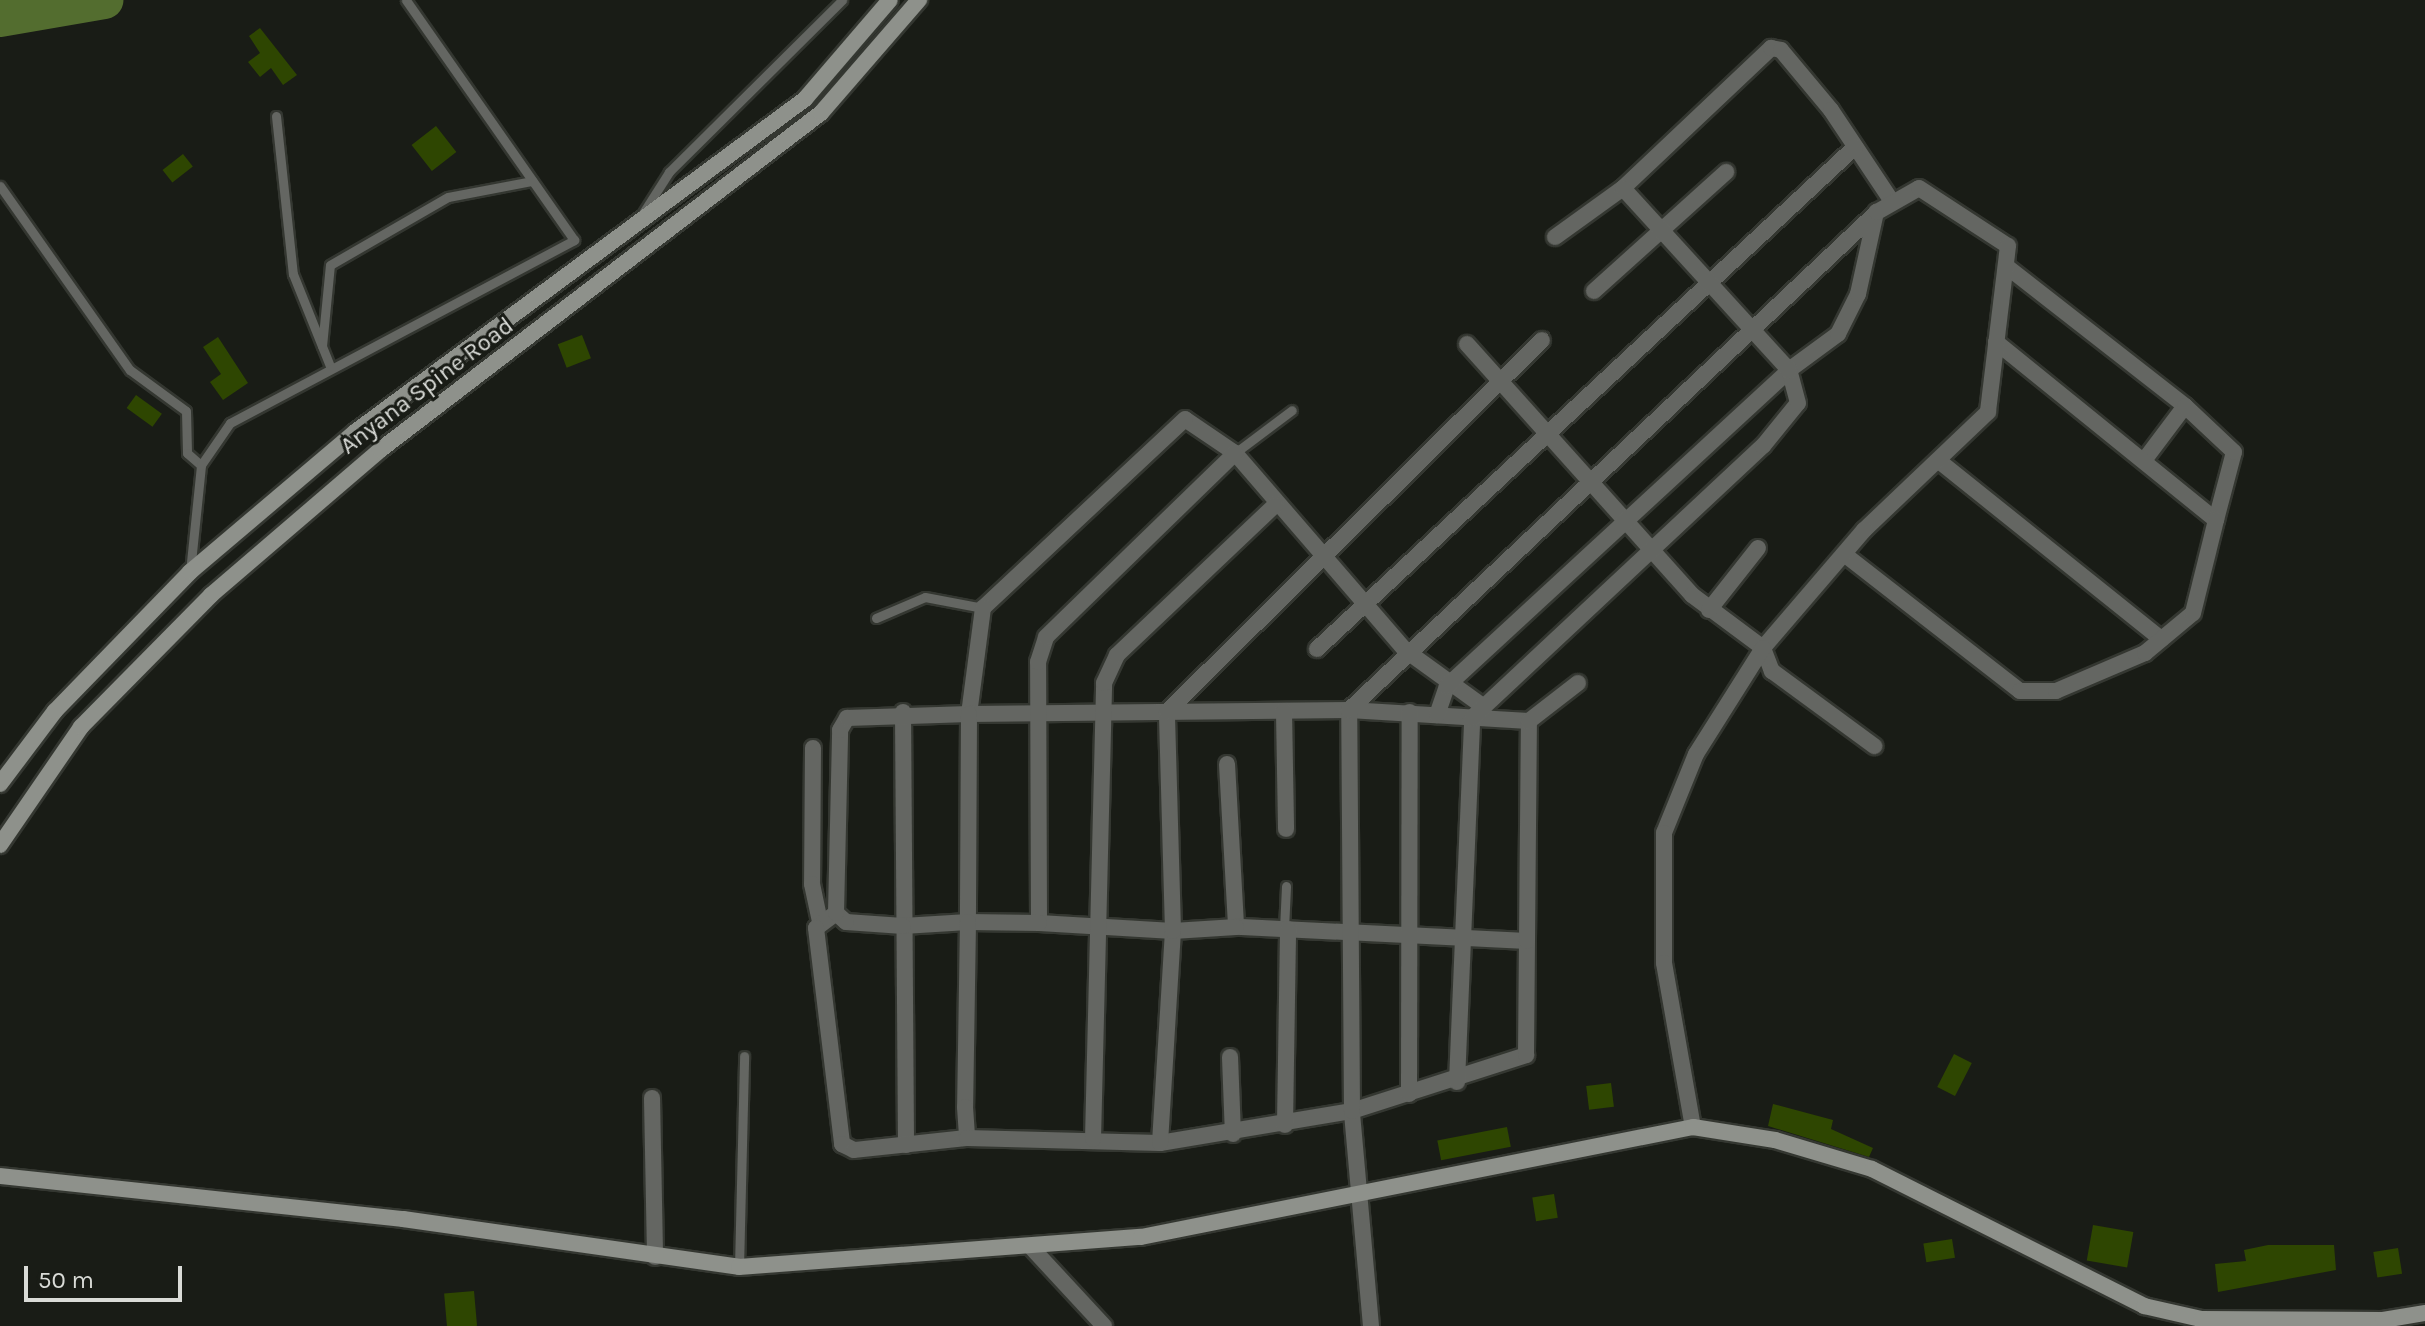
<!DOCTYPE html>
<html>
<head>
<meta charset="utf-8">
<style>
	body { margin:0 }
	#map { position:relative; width:2425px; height:1326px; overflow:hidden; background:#191c16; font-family:Karla,sans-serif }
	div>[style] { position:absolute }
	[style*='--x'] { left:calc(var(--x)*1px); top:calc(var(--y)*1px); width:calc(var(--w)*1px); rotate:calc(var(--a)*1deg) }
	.river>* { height:38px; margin:-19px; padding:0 19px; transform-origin:19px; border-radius:19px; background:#536d2f }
	.building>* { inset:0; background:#2e4601; transform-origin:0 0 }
	.roads { filter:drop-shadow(2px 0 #343731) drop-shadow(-2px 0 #343731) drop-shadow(0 2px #343731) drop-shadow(0 -2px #343731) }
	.lane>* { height:9px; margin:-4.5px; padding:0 4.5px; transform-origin:4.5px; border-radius:4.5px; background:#646662 }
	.street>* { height:16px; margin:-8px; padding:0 8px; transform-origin:8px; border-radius:8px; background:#646662 }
	.secondary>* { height:16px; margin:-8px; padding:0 8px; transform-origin:8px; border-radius:8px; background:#8e918b }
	span { translate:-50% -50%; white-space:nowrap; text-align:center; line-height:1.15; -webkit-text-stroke:6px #191c16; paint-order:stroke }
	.street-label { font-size:24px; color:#d9dbd7 }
	.scale { position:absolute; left:24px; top:1266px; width:158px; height:36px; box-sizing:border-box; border:4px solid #d9dbd7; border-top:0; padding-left:10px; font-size:24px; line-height:28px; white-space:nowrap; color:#d9dbd7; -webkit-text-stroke:6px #191c16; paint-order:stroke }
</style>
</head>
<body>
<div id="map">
	<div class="river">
		<i style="--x:0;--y:18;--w:106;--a:-9.8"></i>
	</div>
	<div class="building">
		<i style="clip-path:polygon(260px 28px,297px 75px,283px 85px,271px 68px,260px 77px,248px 62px,260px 53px,249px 36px)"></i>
		<i style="left:436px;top:126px;width:33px;height:31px;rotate:52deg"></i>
		<i style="left:183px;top:154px;width:16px;height:26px;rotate:52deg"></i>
		<i style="left:582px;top:335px;width:25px;height:26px;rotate:69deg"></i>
		<i style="clip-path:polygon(218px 337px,248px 383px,223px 400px,210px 382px,221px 374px,203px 347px)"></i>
		<i style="left:136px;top:395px;width:32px;height:16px;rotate:36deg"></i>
		<i style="left:1954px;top:1054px;width:20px;height:37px;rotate:27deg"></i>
		<i style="left:1611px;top:1083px;width:24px;height:25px;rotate:83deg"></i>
		<i style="clip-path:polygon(1773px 1104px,1833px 1120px,1831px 1129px,1873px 1148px,1869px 1157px,1768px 1126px)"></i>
		<i style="left:1507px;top:1127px;width:20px;height:71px;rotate:79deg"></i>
		<i style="left:1554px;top:1194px;width:24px;height:22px;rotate:81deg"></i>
		<i style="left:2093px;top:1225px;width:41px;height:36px;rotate:10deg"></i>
		<i style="left:1952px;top:1239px;width:19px;height:29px;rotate:81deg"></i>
		<i style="clip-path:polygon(2268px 1245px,2334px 1245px,2336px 1270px,2218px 1292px,2215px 1264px,2246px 1261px,2244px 1250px)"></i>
		<i style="left:2398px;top:1248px;width:26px;height:25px;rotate:81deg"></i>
		<i style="left:474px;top:1291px;width:35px;height:30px;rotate:85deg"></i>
	</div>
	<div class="roads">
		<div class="lane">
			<i style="--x:276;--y:116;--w:159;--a:83.9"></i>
			<i style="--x:293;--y:274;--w:99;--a:68.1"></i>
			<i style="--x:0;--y:186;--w:225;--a:54.8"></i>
			<i style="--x:130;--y:370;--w:69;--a:36.2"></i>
			<i style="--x:186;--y:411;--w:42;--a:88.6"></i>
			<i style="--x:187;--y:453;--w:18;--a:41"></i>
			<i style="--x:641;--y:216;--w:52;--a:-57.5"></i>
			<i style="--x:669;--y:172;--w:244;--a:-44.8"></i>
			<i style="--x:322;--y:346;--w:81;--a:-84.4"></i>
			<i style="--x:330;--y:265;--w:136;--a:-30"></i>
			<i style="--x:448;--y:197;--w:86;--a:-10.8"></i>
			<i style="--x:1235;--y:453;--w:71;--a:-37"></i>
			<i style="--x:190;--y:572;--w:108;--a:-84.1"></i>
			<i style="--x:201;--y:465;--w:51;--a:-55.4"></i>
			<i style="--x:230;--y:423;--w:390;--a:-28"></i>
			<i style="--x:574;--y:240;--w:293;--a:-125"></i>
			<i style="--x:876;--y:618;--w:53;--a:-23.2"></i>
			<i style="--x:925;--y:597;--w:59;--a:10.7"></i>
			<i style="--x:1284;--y:929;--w:43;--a:-87.3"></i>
			<i style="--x:739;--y:1267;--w:211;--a:-88.6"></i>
		</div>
		<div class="street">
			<i style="--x:1555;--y:237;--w:84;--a:-35.8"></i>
			<i style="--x:1623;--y:188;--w:204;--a:-43.4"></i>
			<i style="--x:1771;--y:48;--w:10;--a:11"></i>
			<i style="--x:1781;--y:50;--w:78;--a:50.2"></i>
			<i style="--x:1831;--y:110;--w:108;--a:56.3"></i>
			<i style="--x:2006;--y:266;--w:227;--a:38"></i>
			<i style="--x:2185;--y:406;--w:66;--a:127"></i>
			<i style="--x:1594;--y:291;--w:178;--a:-42"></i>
			<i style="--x:1996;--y:342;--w:283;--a:39"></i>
			<i style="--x:2216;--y:520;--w:70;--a:-75.2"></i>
			<i style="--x:2234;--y:452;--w:67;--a:-136.8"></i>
			<i style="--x:1467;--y:344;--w:337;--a:48.1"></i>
			<i style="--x:1692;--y:595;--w:89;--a:36.7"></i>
			<i style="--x:1763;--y:648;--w:25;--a:69"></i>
			<i style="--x:1772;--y:671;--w:127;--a:36.3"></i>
			<i style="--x:1939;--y:461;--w:285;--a:38.7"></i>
			<i style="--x:1844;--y:554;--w:223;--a:37.9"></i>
			<i style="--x:2020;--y:691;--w:36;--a:0"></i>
			<i style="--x:2056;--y:691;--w:97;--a:-23.1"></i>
			<i style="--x:2145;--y:653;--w:62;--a:-39.8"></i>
			<i style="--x:2193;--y:613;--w:96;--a:-76.1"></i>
			<i style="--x:1709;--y:610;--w:79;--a:-51.7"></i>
			<i style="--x:1317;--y:649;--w:736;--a:-43.02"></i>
			<i style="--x:1484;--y:707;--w:97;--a:-144.2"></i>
			<i style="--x:1405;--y:650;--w:260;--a:-130.8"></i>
			<i style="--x:1235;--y:453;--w:60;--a:-145.8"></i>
			<i style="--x:1185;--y:419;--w:277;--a:136.9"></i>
			<i style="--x:983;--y:608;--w:107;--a:97.5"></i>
			<i style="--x:969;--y:714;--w:380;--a:-0.6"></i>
			<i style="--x:1349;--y:710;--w:180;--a:3.5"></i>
			<i style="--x:1284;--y:711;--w:118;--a:89"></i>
			<i style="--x:903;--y:712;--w:433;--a:89.6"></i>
			<i style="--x:1437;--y:715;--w:31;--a:-71"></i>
			<i style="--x:1447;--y:686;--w:466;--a:-42.7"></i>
			<i style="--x:1789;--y:370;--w:61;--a:-36.3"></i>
			<i style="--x:1838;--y:334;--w:45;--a:-63.4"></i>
			<i style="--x:1858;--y:294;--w:84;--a:-77.6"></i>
			<i style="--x:813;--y:748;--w:136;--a:90.4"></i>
			<i style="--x:812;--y:884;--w:39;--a:78"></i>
			<i style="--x:1227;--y:764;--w:163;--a:86.8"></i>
			<i style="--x:836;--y:913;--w:25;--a:143"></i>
			<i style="--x:816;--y:928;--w:218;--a:83.1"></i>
			<i style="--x:842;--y:1144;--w:13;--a:27"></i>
			<i style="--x:854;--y:1150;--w:114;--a:-6.1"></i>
			<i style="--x:1039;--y:923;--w:261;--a:-90.2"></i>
			<i style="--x:1038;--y:662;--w:26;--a:-72"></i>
			<i style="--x:1046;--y:637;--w:264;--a:-44.2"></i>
			<i style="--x:1527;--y:941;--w:291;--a:-177.2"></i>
			<i style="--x:1236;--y:927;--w:63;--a:176.4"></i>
			<i style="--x:1173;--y:931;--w:134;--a:-176.6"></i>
			<i style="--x:1039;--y:923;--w:71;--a:-179.2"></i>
			<i style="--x:968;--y:922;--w:65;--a:176.5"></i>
			<i style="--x:903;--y:926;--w:57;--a:-176"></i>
			<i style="--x:846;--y:922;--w:13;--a:-138"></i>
			<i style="--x:836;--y:913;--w:183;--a:-88.7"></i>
			<i style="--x:840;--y:730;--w:14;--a:-60"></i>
			<i style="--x:847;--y:718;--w:122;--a:-1.9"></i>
			<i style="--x:969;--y:714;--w:208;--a:90.3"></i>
			<i style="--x:968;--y:922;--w:185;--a:90.9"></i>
			<i style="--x:965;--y:1107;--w:31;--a:86"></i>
			<i style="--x:967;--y:1138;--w:193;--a:1.5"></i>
			<i style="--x:1160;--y:1143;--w:195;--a:-9.5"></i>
			<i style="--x:1352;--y:1111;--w:183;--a:-17.8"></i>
			<i style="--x:1526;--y:1055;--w:114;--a:-89.5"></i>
			<i style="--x:1527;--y:941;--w:220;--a:-89.5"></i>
			<i style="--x:1529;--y:721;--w:62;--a:-37.8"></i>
			<i style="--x:1230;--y:1057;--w:77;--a:87.8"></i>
			<i style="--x:1457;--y:1082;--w:364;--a:-87.6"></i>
			<i style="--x:1472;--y:718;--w:398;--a:-43.1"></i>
			<i style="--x:1763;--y:446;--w:55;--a:-50.9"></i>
			<i style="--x:1798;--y:403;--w:34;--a:-105"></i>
			<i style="--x:1789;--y:370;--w:246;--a:-132.4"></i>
			<i style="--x:1409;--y:1094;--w:382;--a:-89.9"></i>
			<i style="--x:652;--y:1098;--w:159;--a:88.9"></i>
			<i style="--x:1285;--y:1125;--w:196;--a:-89.1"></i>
			<i style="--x:1093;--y:1139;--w:456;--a:-88.6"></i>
			<i style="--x:1104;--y:683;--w:31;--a:-65"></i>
			<i style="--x:1117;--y:655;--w:218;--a:-43.5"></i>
			<i style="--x:1160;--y:1143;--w:212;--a:-86.5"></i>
			<i style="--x:1173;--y:931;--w:219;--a:-91.6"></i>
			<i style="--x:1167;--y:712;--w:528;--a:-44.77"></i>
			<i style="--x:1030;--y:1246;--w:109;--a:47.2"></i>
			<i style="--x:1371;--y:1326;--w:216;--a:-95.1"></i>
			<i style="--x:1352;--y:1111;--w:401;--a:-90.4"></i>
			<i style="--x:1349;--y:710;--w:726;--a:-43.33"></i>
			<i style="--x:1877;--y:212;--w:48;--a:-29.7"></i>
			<i style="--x:1919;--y:188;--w:106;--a:33.1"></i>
			<i style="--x:2008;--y:246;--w:167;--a:96.9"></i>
			<i style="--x:1988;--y:412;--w:171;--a:136.4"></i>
			<i style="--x:1864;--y:530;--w:155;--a:130.6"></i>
			<i style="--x:1763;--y:648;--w:125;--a:122.3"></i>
			<i style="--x:1696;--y:754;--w:85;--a:112.1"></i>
			<i style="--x:1664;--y:833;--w:130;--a:90"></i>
			<i style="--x:1664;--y:963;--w:167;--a:80"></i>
		</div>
		<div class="secondary">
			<i style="--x:0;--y:784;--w:91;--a:-53"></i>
			<i style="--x:55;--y:711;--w:194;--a:-45.8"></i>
			<i style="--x:190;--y:572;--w:216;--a:-40.3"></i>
			<i style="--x:355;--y:432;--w:560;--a:-36.5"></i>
			<i style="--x:805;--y:99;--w:130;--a:-49.4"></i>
			<i style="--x:0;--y:845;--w:143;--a:-55.5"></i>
			<i style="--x:81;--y:727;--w:185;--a:-45.4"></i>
			<i style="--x:211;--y:595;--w:223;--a:-40.6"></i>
			<i style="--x:380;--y:450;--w:555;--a:-37.39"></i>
			<i style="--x:821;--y:113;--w:150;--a:-49.1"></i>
			<i style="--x:0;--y:1176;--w:405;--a:6.1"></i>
			<i style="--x:403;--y:1219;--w:339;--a:8.1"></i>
			<i style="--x:739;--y:1267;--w:403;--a:-4.3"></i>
			<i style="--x:1141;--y:1237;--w:563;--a:-11.27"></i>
			<i style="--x:1693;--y:1127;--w:83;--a:9"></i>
			<i style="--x:1775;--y:1140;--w:101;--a:16.6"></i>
			<i style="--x:1872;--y:1169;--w:305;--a:26.7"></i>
			<i style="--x:2144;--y:1306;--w:58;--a:12.8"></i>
			<i style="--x:2201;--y:1319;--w:182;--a:0.3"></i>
			<i style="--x:2383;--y:1320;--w:43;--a:-9.5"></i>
		</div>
	</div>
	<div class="street-label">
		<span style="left:427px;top:386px;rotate:-37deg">Anyana Spine Road</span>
	</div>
	<div class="scale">50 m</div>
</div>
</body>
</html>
